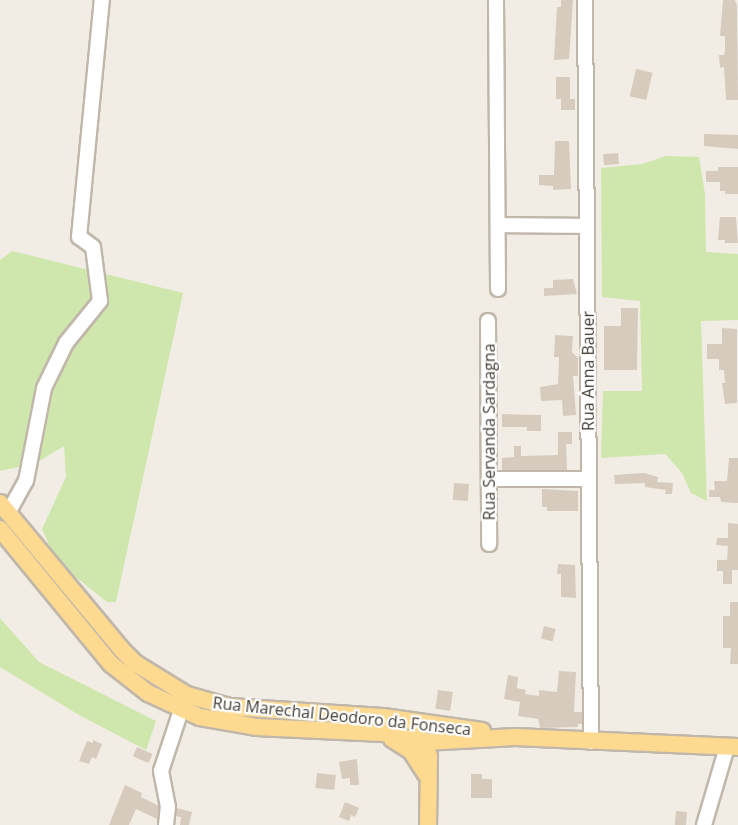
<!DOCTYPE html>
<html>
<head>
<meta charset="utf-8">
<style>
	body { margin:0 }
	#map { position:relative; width:738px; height:825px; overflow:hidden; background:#f2ede4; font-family:"Open Sans",sans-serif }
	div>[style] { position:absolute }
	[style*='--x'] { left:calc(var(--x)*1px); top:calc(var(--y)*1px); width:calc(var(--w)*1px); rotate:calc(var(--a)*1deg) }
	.green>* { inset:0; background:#cfe7ac }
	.building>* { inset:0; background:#d7cbbd; transform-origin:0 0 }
	.roads { filter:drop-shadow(2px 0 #c0b7aa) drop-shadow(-2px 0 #c0b7aa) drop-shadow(0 2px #c0b7aa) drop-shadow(0 -2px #c0b7aa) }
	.minor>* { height:14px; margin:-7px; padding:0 7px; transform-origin:7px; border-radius:7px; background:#fff }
	.major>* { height:16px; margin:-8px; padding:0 8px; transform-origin:8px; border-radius:8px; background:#feda91 }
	span { translate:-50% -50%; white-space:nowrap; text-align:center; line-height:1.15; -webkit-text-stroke:4.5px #fff; paint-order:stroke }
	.street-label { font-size:16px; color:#443d34 }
</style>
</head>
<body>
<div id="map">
	<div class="green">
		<i style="clip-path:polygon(666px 156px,699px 157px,705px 194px,706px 252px,738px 254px,738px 320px,701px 321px,707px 501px,691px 493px,682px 473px,665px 454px,601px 458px,603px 391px,642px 391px,640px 301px,602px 297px,601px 168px,642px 164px)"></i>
		<i style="clip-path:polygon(12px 251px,183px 293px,116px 602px,107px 602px,57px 562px,42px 529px,66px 477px,64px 446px,36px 463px,0 471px,0 260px)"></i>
		<i style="clip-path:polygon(0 618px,39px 662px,156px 721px,146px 750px,79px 715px,0 667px)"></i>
	</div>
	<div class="building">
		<i style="clip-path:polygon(561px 0,573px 0,569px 59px,554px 60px,557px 7px,561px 7px)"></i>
		<i style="clip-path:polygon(723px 0,735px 0,737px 6px,738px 100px,726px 100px,724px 67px,720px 68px,719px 55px,724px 55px,725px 51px,725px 36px,720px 36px)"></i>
		<i style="left:636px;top:69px;width:17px;height:28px;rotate:13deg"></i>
		<i style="clip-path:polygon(556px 77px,570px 77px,570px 99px,575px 99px,575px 110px,561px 110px,561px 99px,556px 99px)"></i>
		<i style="clip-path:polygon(704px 134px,738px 135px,738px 149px,704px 146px)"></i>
		<i style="clip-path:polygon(555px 141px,569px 141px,571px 189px,553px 190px,553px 186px,539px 185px,539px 175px,554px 175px)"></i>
		<i style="left:618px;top:153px;width:11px;height:15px;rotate:85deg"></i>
		<i style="clip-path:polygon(718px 167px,738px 167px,738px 194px,725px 194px,725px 191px,720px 191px,720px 182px,706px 182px,706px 171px,718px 171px)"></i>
		<i style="clip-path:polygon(720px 217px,736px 217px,738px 243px,725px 243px,725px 240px,718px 240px)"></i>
		<i style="clip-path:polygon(573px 279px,577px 294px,544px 296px,544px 288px,553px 288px,553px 280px)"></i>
		<i style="clip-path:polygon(621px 308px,638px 308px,637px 370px,604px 370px,604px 326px,621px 326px)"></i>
		<i style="clip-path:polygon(722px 328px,737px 329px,737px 403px,725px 404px,722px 383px,725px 383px,724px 370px,719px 370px,719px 359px,707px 359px,707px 344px,722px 344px)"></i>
		<i style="clip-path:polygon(555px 335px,573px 336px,572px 352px,578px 358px,578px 376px,573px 376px,576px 415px,563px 416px,562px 400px,541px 401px,540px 387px,558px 384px,559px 357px,554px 357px)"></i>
		<i style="clip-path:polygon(502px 414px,541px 415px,541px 431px,527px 431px,527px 427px,502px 427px)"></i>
		<i style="clip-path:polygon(558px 432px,572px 432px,572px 444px,566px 444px,567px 470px,502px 470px,502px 458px,514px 457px,514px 446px,521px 446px,521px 456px,558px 455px)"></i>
		<i style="clip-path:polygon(729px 458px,738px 458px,738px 503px,721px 502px,720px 497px,709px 497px,709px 490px,715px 490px,714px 481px,727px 481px)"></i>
		<i style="clip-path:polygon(644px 473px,658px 477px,657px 482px,673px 483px,672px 494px,665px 494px,666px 490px,645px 487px,645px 483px,615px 484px,614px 475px)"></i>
		<i style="left:454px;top:483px;width:15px;height:17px;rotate:4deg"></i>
		<i style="clip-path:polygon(542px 489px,578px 491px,578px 511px,547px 511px,547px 507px,542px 507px)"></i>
		<i style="clip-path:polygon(728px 523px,738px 524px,738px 570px,732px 570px,732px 584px,723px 584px,723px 571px,717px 571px,717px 560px,727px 560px,728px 546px,716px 545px,717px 538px,728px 538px)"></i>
		<i style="clip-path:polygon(558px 564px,575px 565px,576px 598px,561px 597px,561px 574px,557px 574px)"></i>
		<i style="clip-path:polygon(730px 602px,738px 602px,738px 664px,730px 664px,731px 648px,723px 648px,723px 616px,730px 616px)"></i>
		<i style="left:544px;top:626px;width:12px;height:13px;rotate:14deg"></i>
		<i style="clip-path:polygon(559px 671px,576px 672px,574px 712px,582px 712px,582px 724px,578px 724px,578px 727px,540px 728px,538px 719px,518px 716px,520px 702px,504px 699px,508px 675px,518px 677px,517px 688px,526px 690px,525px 694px,539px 696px,539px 690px,557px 692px)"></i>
		<i style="left:438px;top:690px;width:15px;height:19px;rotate:8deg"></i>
		<i style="clip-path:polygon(93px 740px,102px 744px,96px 759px,92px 757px,89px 764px,79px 761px,87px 741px,93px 743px)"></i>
		<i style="left:137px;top:747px;width:17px;height:10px;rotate:24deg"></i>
		<i style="clip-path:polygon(357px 759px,359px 785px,350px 785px,350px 778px,342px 779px,339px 762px)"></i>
		<i style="left:317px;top:773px;width:19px;height:15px;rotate:6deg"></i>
		<i style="clip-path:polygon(471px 774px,482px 774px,482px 779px,492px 779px,492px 798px,471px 798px)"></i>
		<i style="clip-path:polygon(125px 785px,142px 793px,141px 797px,159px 806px,157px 819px,136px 809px,129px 825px,109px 825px)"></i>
		<i style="clip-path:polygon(345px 802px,359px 808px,355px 817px,351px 815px,349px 821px,339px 817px)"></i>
		<i style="clip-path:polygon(177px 808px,192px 812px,189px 825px,180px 825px,181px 817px,176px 816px)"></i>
		<i style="left:676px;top:811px;width:11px;height:14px;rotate:5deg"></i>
	</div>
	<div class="roads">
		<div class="minor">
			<i style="--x:496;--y:0;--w:289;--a:89.6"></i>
			<i style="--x:585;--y:0;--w:742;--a:89.54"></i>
			<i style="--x:498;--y:225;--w:89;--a:0.6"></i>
			<i style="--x:488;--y:321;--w:223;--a:89.7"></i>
			<i style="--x:489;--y:479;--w:100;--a:0"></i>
			<i style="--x:8;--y:513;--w:37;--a:-61"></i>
			<i style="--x:26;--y:481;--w:95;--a:-79"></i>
			<i style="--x:44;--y:388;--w:50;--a:-63.9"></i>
			<i style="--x:66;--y:343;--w:54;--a:-51"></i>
			<i style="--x:100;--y:301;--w:54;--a:-97.4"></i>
			<i style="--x:93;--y:247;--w:17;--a:-144"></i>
			<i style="--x:79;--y:237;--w:238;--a:-84.5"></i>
			<i style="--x:166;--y:825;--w:18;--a:-84"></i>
			<i style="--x:168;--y:807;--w:37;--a:-101"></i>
			<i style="--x:161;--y:771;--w:64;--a:-71.8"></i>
			<i style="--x:704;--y:825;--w:81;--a:-73.6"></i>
		</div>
		<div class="major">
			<i style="--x:0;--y:503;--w:191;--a:50.3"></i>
			<i style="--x:122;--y:650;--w:18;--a:45"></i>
			<i style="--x:135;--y:663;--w:61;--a:31.6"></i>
			<i style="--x:187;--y:695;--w:45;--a:15.6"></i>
			<i style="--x:230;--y:707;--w:153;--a:3.7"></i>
			<i style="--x:383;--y:717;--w:100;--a:8"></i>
			<i style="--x:0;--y:529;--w:175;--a:50.6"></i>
			<i style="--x:111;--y:664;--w:47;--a:38.1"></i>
			<i style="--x:148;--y:693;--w:57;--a:24.8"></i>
			<i style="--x:200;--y:717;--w:57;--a:10.1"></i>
			<i style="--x:256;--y:727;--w:127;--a:2.7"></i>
			<i style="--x:383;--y:733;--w:42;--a:12.4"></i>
			<i style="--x:424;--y:742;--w:91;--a:-3.1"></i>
			<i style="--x:515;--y:737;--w:223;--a:2.6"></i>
			<i style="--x:416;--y:734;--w:11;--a:45"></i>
			<i style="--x:424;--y:742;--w:15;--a:70"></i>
			<i style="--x:429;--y:756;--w:69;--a:90.8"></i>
			<i style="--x:392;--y:739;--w:22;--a:32"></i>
			<i style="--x:411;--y:751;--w:27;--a:57"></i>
		</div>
	</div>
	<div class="street-label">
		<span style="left:588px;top:371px;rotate:-90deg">Rua Anna Bauer</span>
		<span style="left:489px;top:432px;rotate:-90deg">Rua Servanda Sardagna</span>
		<span style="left:342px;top:716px;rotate:6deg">Rua Marechal Deodoro da Fonseca</span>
	</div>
</div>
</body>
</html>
